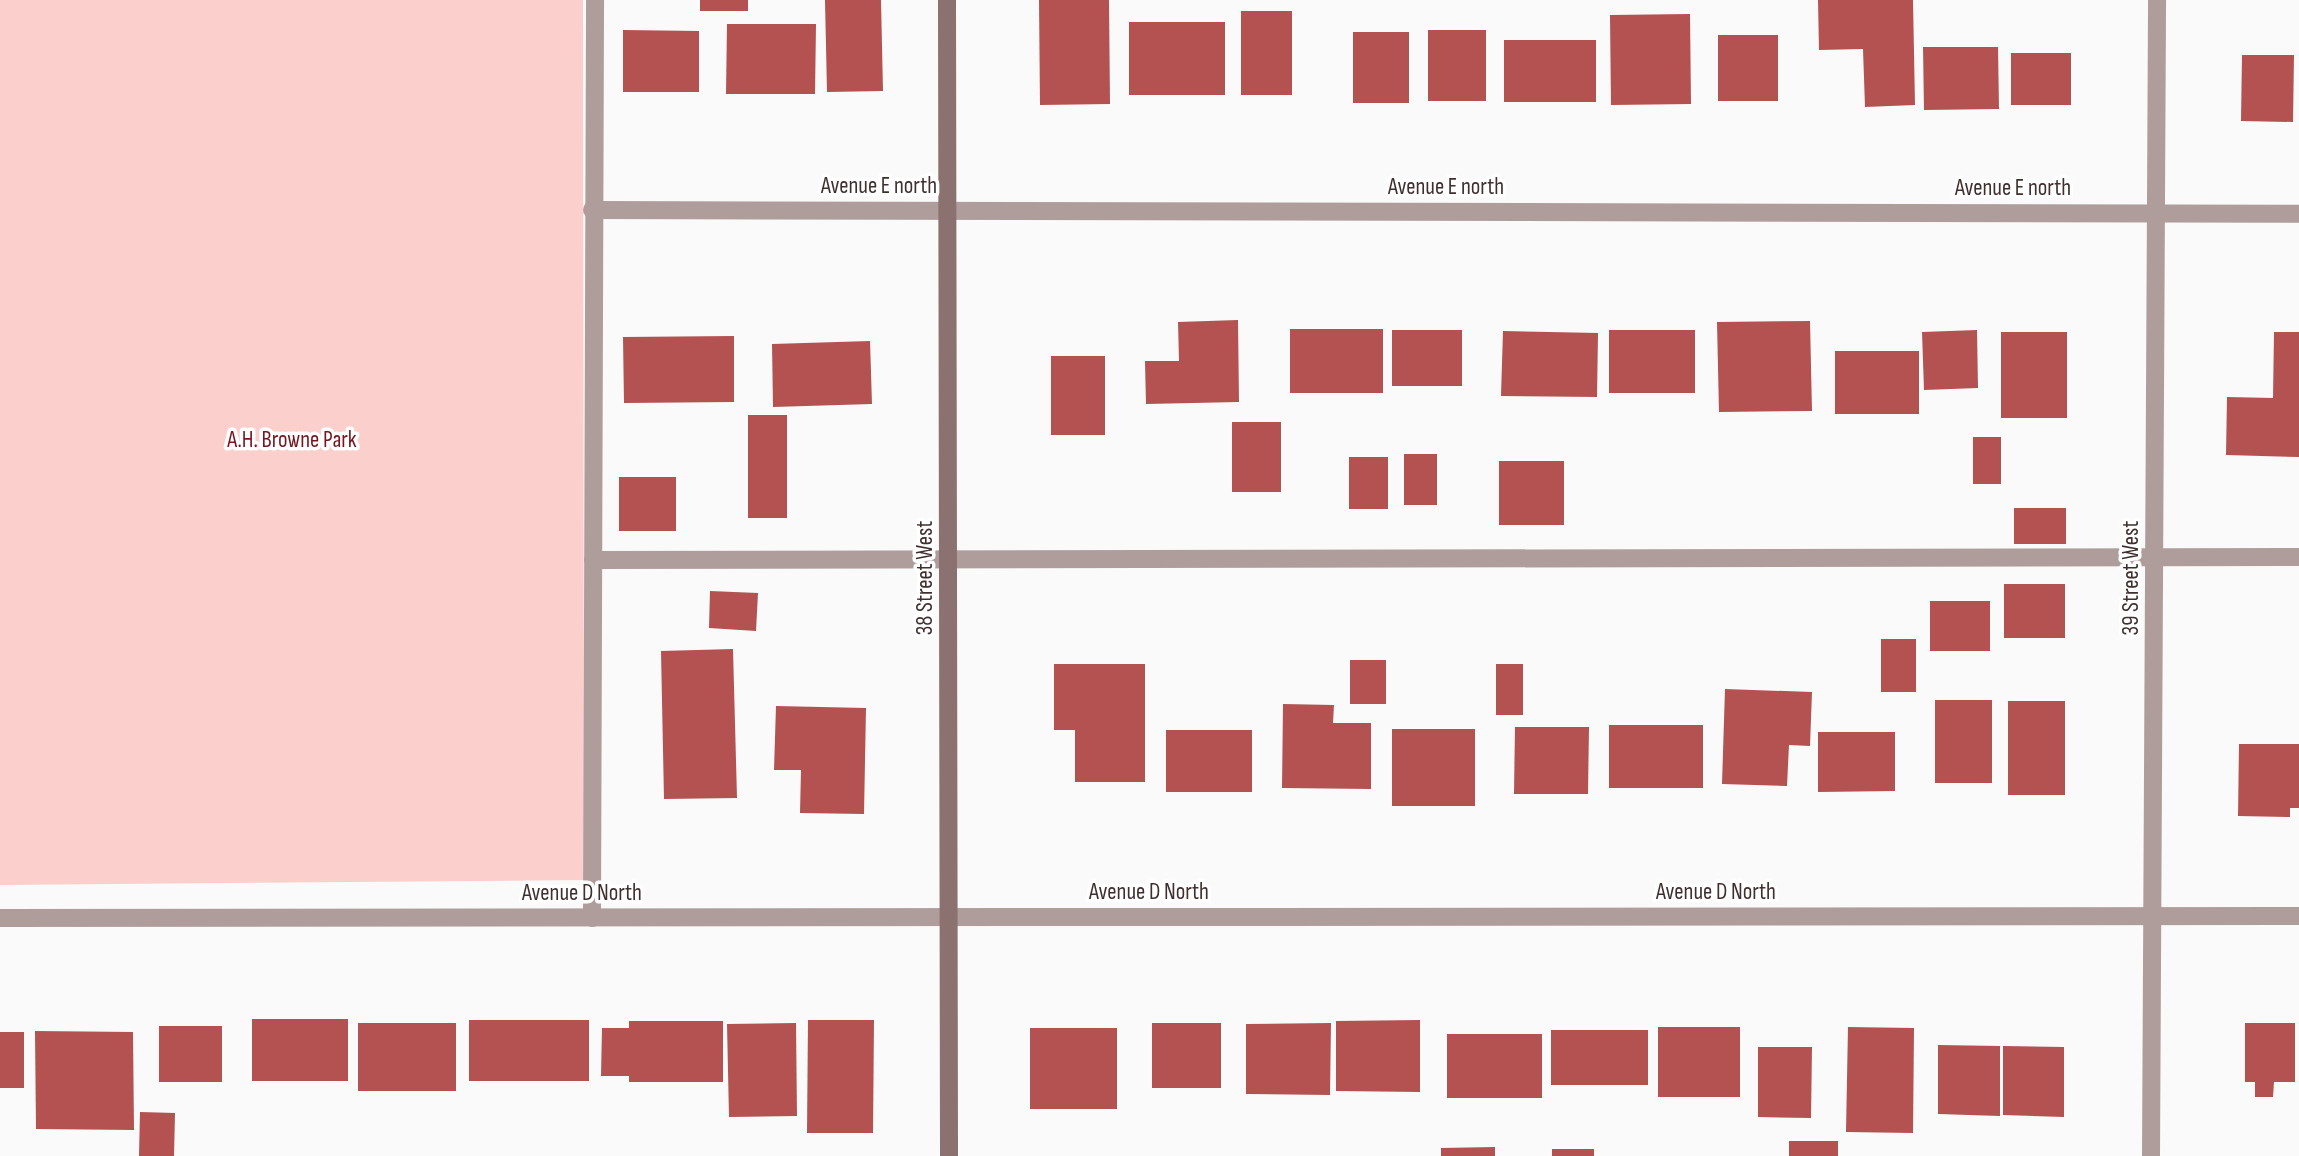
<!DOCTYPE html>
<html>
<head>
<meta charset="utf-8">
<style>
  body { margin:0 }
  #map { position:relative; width:2299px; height:1156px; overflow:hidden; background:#f9faf9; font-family:"Sofia Sans Condensed",sans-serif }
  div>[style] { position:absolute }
  .green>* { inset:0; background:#facfcc }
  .building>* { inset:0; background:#b45151 }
  .lane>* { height:18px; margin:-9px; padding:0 9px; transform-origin:9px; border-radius:9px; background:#af9d9c }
  .street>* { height:18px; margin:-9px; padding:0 9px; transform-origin:9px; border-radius:9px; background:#af9d9c }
  .secondary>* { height:18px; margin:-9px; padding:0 9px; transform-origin:9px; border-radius:9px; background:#8b7170 }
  span { translate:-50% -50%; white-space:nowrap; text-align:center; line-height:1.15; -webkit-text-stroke:7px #fff; paint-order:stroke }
  .street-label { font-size:23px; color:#3f2f2e }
  .park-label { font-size:23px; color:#74161e }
</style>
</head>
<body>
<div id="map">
  <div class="green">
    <i style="clip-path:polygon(0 0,583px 0,584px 880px,0 885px)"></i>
  </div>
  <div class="building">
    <i style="clip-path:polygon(700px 0,748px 0,748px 11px,700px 11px)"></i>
    <i style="clip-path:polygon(825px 0,881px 0,883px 91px,827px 92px)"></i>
    <i style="clip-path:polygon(1039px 0,1109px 0,1110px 104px,1040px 105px)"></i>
    <i style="clip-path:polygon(1818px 0,1913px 0,1915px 105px,1865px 107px,1863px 49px,1819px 50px)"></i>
    <i style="clip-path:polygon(1241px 11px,1292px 11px,1292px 95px,1241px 95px)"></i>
    <i style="clip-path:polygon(1690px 14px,1691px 104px,1611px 105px,1610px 15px)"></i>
    <i style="clip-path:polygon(1129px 22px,1225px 22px,1225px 95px,1129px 95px)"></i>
    <i style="clip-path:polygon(727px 24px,816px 24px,815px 94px,726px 94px)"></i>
    <i style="clip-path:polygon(623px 30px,699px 31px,699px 92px,623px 92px)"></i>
    <i style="clip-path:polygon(1428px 30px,1486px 30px,1486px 101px,1428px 101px)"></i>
    <i style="clip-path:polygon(1353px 32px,1409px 32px,1409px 103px,1353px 103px)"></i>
    <i style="clip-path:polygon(1718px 35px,1778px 35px,1778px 101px,1718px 101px)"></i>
    <i style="clip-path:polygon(1504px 40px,1596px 40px,1596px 102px,1504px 102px)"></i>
    <i style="clip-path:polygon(1923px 47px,1998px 47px,1999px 109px,1924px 110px)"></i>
    <i style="clip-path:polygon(2011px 53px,2071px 53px,2071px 105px,2011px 105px)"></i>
    <i style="clip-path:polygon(2242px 55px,2294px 55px,2293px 122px,2241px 121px)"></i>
    <i style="clip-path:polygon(1238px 320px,1239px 402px,1146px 404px,1145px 361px,1179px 361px,1178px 322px)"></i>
    <i style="clip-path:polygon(1810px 321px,1812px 411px,1719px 412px,1717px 322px)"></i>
    <i style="clip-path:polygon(1290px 329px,1383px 329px,1383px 393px,1290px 393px)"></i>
    <i style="clip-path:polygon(1392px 330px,1462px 330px,1462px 386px,1392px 386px)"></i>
    <i style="clip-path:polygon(1609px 330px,1695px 330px,1695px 393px,1609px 393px)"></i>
    <i style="clip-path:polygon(1977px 330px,1978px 388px,1924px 390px,1922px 332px)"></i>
    <i style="clip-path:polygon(1503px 331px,1598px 333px,1597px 397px,1501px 396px)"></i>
    <i style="clip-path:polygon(2001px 332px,2067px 332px,2067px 418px,2001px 418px)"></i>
    <i style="clip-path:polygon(2274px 332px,2299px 332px,2299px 457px,2226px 455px,2227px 397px,2273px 398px)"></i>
    <i style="clip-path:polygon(734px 336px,734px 402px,624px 403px,623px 337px)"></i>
    <i style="clip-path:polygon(870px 341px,872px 404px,773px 407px,772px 344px)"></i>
    <i style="clip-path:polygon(1835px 351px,1919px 351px,1919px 414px,1835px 414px)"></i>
    <i style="clip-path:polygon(1051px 356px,1105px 356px,1105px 435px,1051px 435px)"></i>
    <i style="clip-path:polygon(748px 415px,787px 415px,787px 518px,748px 518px)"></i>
    <i style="clip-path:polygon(1232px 422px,1281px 422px,1281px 492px,1232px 492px)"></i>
    <i style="clip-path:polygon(1973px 437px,2001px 437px,2001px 484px,1973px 484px)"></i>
    <i style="clip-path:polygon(1404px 454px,1437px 454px,1437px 505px,1404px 505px)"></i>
    <i style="clip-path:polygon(1349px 457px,1388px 457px,1388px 509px,1349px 509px)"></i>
    <i style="clip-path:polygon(1499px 461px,1564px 461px,1564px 525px,1499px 525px)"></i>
    <i style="clip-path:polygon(619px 477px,676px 477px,676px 531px,619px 531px)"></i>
    <i style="clip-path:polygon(2014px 508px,2066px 508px,2066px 544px,2014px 544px)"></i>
    <i style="clip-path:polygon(2004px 584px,2065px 584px,2065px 638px,2004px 638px)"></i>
    <i style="clip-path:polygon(710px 591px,758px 593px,756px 631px,709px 628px)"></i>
    <i style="clip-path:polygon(1930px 601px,1990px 601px,1990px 651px,1930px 651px)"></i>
    <i style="clip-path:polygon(1881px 639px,1916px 639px,1916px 692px,1881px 692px)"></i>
    <i style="clip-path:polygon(733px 649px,737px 798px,664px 799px,661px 651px)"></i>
    <i style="clip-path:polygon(1350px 660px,1386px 660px,1386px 704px,1350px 704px)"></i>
    <i style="clip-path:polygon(1054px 664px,1145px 664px,1145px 782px,1075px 782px,1075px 730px,1054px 730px)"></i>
    <i style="clip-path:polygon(1496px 664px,1523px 664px,1523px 715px,1496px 715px)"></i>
    <i style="clip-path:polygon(1725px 689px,1812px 692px,1810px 746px,1789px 745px,1787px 786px,1722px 784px)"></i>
    <i style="clip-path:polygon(1935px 700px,1992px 700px,1992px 783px,1935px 783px)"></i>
    <i style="clip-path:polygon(2008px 701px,2065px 701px,2065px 795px,2008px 795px)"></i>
    <i style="clip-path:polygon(1283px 704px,1334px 705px,1333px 723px,1371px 723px,1371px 789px,1282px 788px)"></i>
    <i style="clip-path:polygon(776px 706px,866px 708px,864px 814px,800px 813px,801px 770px,774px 770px)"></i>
    <i style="clip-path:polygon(1609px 725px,1703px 725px,1703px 788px,1609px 788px)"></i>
    <i style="clip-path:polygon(1515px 727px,1589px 727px,1588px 794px,1514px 794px)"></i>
    <i style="clip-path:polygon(1392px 729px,1475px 729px,1475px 806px,1392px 806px)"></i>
    <i style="clip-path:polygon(1166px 730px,1252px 730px,1252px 792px,1166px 792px)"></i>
    <i style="clip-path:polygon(1818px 732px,1895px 732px,1895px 791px,1818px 792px)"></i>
    <i style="clip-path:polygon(2239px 744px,2299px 744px,2299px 808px,2290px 808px,2290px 817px,2238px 816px)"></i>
    <i style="clip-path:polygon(252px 1019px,348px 1019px,348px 1081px,252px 1081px)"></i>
    <i style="clip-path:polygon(469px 1020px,589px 1020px,589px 1081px,469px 1081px)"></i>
    <i style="clip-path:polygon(808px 1020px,874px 1020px,873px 1133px,807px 1133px)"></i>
    <i style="clip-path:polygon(1420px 1020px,1420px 1092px,1336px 1091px,1336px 1021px)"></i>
    <i style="clip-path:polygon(629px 1021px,723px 1021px,723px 1082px,629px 1082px,629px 1076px,601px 1076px,602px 1028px,629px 1028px)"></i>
    <i style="clip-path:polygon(358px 1023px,456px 1023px,456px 1091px,358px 1091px)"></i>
    <i style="clip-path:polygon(796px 1023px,797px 1116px,729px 1117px,727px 1024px)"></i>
    <i style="clip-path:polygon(1152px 1023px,1221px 1023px,1221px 1088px,1152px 1088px)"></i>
    <i style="clip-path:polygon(1331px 1023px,1330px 1095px,1246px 1094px,1246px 1024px)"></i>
    <i style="clip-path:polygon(2245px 1023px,2295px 1023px,2295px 1082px,2274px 1082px,2273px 1097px,2255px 1097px,2255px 1082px,2245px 1082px)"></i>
    <i style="clip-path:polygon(159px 1026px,222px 1026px,222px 1082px,159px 1082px)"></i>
    <i style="clip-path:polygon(1658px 1027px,1740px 1027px,1740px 1097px,1658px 1097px)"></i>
    <i style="clip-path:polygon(1848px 1027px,1914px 1028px,1913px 1133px,1846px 1132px)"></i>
    <i style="clip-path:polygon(1030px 1028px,1117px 1028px,1117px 1109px,1030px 1109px)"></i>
    <i style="clip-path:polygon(1551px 1030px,1648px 1030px,1648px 1085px,1551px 1085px)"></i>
    <i style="clip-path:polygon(35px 1031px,133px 1032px,134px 1130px,36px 1129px)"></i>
    <i style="clip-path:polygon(0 1032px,24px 1032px,24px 1088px,0 1088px)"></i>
    <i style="clip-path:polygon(1447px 1034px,1542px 1034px,1542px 1098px,1447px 1098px)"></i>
    <i style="clip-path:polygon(1938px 1045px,2000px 1046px,2000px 1116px,1938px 1114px)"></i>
    <i style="clip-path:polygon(2003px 1046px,2064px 1047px,2064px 1117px,2003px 1115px)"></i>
    <i style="clip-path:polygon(1758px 1047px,1812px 1047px,1811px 1118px,1758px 1117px)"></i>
    <i style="clip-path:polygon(140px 1112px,175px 1113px,174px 1156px,139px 1156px)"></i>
    <i style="clip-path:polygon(1789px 1141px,1838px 1141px,1838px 1156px,1789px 1156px)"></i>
    <i style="clip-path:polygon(1495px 1147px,1495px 1156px,1441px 1156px,1441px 1148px)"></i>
    <i style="clip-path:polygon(1552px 1149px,1594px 1149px,1594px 1156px,1552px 1156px)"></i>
  </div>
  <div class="lane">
    <i style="left:593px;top:560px;width:1706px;rotate:-0.1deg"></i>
    <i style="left:592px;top:918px;width:918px;rotate:-89.81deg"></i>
  </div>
  <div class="street">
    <i style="left:592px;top:210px;width:1707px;rotate:0.13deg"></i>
    <i style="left:0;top:918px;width:2299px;rotate:-0.05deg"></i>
    <i style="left:2151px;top:1156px;width:1156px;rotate:-89.7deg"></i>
  </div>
  <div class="secondary">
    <i style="left:947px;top:0;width:1156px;rotate:89.9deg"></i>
  </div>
  <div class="street-label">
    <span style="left:879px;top:186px">Avenue E north</span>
    <span style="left:1446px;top:187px">Avenue E north</span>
    <span style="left:2013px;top:188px">Avenue E north</span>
    <span style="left:925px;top:578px;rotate:-90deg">38 Street West</span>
    <span style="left:2131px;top:578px;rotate:-90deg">39 Street West</span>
    <span style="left:1149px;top:892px">Avenue D North</span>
    <span style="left:1716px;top:892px">Avenue D North</span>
    <span style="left:582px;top:893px">Avenue D North</span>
  </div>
  <div class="park-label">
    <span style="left:292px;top:440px">A.H. Browne Park</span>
  </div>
</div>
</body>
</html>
